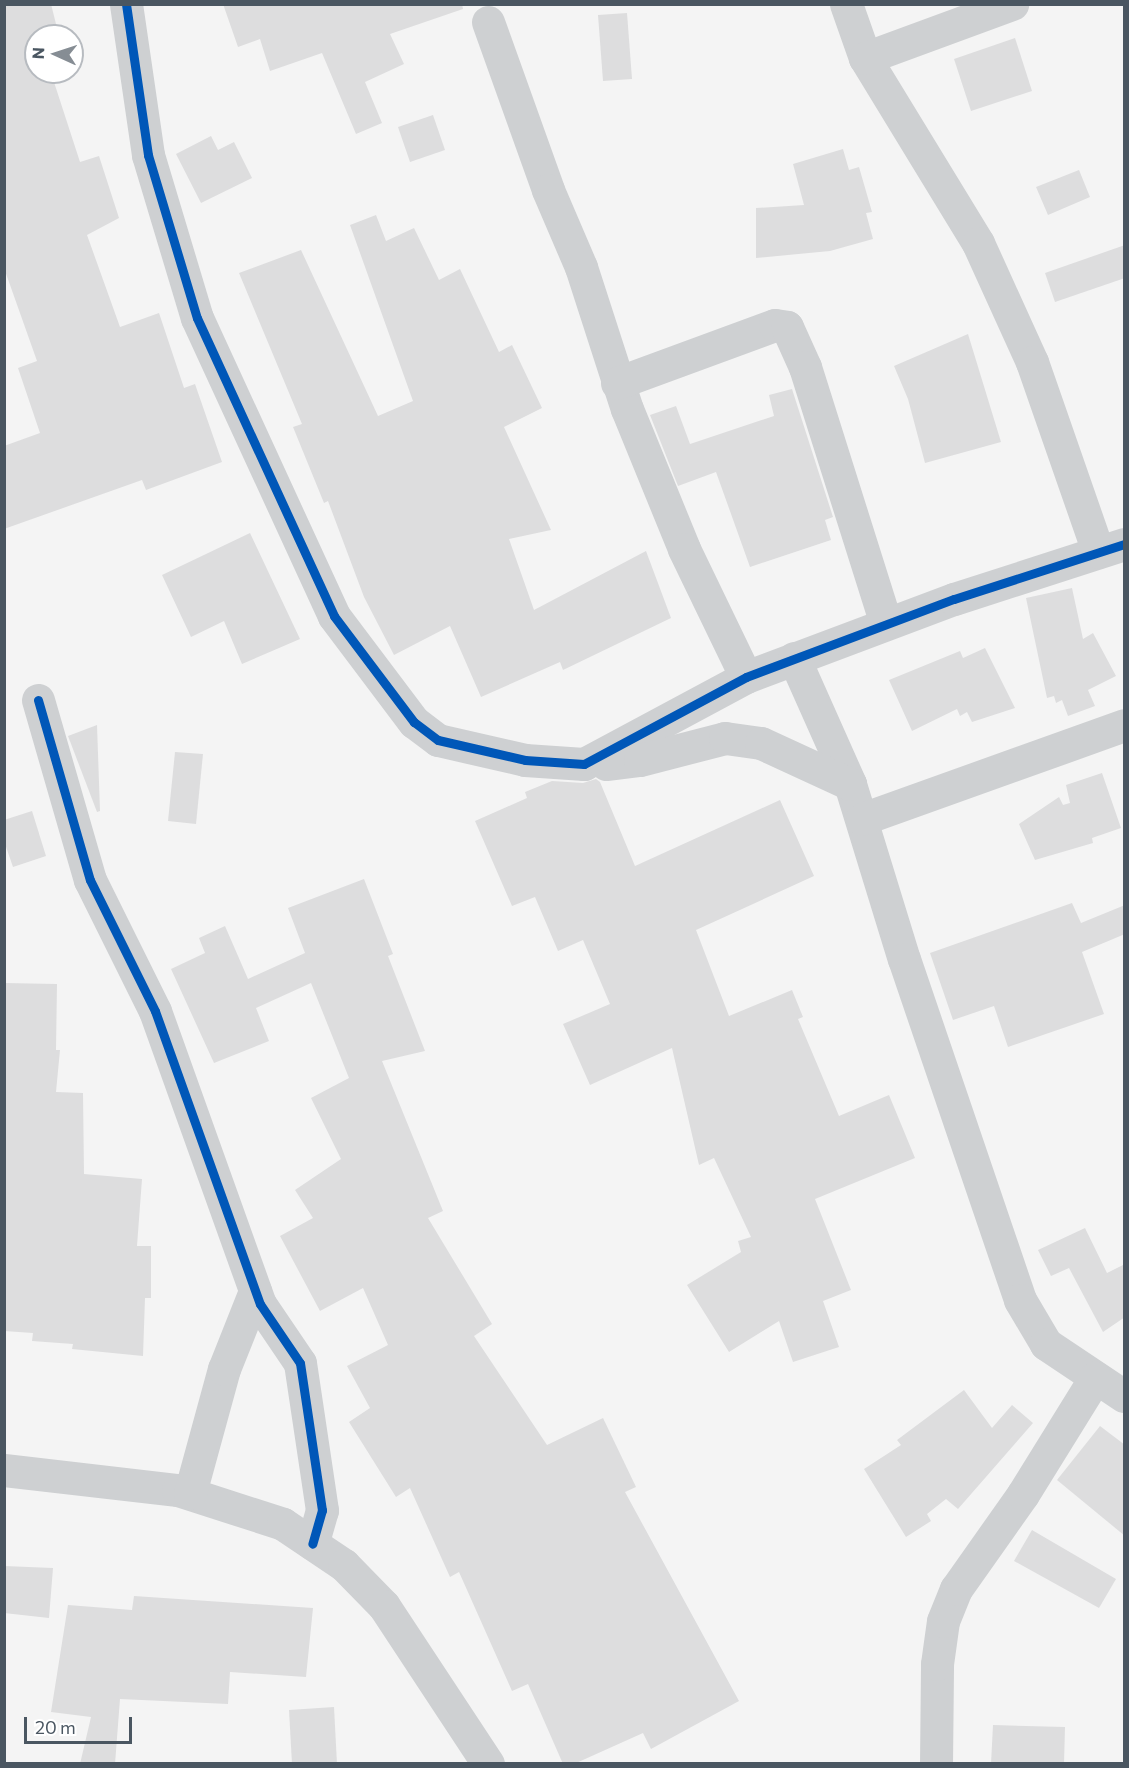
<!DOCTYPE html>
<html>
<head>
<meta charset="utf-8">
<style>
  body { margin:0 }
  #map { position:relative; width:1129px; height:1768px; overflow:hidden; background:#f4f4f4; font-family:Commissioner,sans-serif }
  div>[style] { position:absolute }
  .building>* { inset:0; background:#ddddde }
  .minor>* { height:33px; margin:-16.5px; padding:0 16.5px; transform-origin:16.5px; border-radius:16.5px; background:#ced0d2 }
  .cycleway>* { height:9px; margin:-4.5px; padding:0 4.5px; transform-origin:4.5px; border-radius:4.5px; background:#0057b8 }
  span { translate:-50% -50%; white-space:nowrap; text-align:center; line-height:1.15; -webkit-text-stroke:5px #fff; paint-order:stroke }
  .frame { position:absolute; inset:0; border:6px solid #4a5661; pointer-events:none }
  .north { position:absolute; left:24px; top:24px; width:60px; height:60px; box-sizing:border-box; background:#fff; border:2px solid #b7bbc0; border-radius:50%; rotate:273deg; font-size:16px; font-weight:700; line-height:24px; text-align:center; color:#4a5661 }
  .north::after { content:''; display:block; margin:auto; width:21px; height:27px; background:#868d94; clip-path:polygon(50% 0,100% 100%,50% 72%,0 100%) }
  .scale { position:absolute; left:24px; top:1717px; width:108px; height:27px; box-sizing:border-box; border:3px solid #4a5661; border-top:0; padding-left:8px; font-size:18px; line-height:21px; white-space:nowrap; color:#4a5661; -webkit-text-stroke:4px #fff; paint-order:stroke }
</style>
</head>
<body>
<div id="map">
  <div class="building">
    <i style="clip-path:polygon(4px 4px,51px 4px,59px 36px,36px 36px,36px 72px,69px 72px,53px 79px,80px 162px,99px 156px,119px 218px,87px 235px,120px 327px,159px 313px,184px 388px,195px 384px,222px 462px,146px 490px,142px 480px,4px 529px,4px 446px,40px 433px,18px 368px,37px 361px,4px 268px)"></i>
    <i style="clip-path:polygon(223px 4px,462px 4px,463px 9px,390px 34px,404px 64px,365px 82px,382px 123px,356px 134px,322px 53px,270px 71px,260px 39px,238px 47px)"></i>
    <i style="clip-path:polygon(627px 13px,632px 79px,603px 81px,598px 15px)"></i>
    <i style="clip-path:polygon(1015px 38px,1032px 91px,971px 111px,954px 59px)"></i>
    <i style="clip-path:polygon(433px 115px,445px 150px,410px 162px,398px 127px)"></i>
    <i style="clip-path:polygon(211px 136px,218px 150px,234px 142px,252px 178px,201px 203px,176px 154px)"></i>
    <i style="clip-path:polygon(843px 149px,849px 170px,859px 167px,872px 212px,866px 213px,873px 239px,830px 251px,756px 258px,756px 208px,804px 205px,793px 164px)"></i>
    <i style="clip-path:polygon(1079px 170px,1090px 197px,1048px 215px,1036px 187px)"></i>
    <i style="clip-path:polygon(376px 215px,386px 241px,414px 228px,439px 280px,460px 269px,499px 352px,512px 345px,542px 408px,504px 427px,551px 530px,509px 539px,534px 610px,646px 551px,671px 618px,563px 670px,560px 662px,481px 697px,450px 626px,394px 655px,364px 597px,328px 501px,324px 503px,293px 427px,302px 424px,239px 273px,301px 250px,378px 416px,413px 401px,350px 225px)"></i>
    <i style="clip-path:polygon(1125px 245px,1125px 278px,1055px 302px,1045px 273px)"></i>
    <i style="clip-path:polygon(968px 334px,1001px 442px,925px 463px,908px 399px,894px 366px)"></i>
    <i style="clip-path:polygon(792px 389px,833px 517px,825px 520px,831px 540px,750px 567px,716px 472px,678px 486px,650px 415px,676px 406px,690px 444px,774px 416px,769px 395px)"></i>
    <i style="clip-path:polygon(250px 533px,300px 639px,242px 664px,224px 621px,191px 637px,162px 575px)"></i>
    <i style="clip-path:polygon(1072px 588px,1083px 639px,1093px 633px,1116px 676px,1088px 690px,1095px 706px,1068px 716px,1062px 700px,1056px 703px,1054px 696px,1047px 698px,1026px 598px)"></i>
    <i style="clip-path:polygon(985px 648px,1015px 708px,972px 722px,967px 712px,960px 716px,957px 709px,912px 731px,889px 680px,960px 651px,963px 658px)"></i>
    <i style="clip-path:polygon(97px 725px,100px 811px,97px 812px,68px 736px)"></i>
    <i style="clip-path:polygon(175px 752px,203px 754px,196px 824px,168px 821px)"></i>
    <i style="clip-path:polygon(1102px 773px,1121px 828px,1092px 838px,1093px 843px,1035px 860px,1019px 824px,1059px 797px,1063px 805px,1070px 803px,1066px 785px)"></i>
    <i style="clip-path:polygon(596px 779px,600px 782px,635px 866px,780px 800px,814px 876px,696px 930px,729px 1016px,792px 990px,803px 1017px,798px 1019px,839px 1116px,889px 1095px,915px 1158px,815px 1199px,851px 1290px,823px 1301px,839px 1347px,793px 1362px,779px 1321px,729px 1352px,687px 1285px,741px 1252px,738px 1241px,751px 1237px,714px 1158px,699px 1165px,672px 1048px,590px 1085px,563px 1024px,610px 1004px,583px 940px,558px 951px,535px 897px,512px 906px,475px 821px,527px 798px,525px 792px,552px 781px,583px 783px)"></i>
    <i style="clip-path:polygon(32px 811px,46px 856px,13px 867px,4px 841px,4px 820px)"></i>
    <i style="clip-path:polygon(364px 879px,393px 954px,388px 956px,425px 1051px,382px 1061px,443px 1211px,428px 1218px,492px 1324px,474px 1336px,547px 1445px,603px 1418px,636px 1487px,625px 1492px,739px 1701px,651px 1749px,643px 1733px,574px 1764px,563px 1764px,528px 1684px,512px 1691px,459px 1572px,450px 1577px,410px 1488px,396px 1497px,349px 1422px,370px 1408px,347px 1366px,388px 1345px,363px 1288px,320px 1311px,280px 1236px,313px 1218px,295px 1190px,341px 1159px,311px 1098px,349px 1078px,311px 983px,256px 1008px,269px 1041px,214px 1063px,171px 969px,205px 953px,199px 938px,225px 926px,248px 979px,305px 953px,288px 908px)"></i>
    <i style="clip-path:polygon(1072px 903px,1081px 923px,1125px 905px,1125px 934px,1082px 952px,1104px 1014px,1008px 1047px,994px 1006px,953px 1020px,930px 953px)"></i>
    <i style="clip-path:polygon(4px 983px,57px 984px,56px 1050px,60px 1050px,56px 1092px,83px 1093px,84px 1174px,142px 1179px,137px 1246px,151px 1246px,151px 1298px,145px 1298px,143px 1356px,72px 1349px,73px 1344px,32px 1341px,33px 1333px,4px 1331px)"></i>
    <i style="clip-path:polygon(1085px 1228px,1107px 1273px,1125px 1264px,1125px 1317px,1103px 1332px,1069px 1268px,1051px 1276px,1038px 1250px)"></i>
    <i style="clip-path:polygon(964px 1390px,992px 1428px,1012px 1405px,1033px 1423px,958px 1509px,946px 1499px,927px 1514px,931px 1521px,906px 1537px,864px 1469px,901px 1445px,897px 1440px)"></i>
    <i style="clip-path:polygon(1100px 1426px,1125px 1445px,1125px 1536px,1057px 1480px)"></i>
    <i style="clip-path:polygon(1032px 1530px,1116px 1579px,1099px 1608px,1014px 1561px)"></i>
    <i style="clip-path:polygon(4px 1566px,53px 1568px,49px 1618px,4px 1613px)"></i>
    <i style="clip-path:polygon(134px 1596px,313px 1608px,306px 1677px,230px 1672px,228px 1704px,120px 1699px,115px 1764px,80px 1764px,91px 1717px,51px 1712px,68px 1605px,132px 1610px)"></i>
    <i style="clip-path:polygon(334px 1707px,337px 1764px,292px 1764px,289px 1710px)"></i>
    <i style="clip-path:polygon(993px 1725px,1065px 1727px,1064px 1764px,991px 1764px)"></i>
  </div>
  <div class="minor">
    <i style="left:126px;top:4px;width:153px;rotate:81.7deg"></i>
    <i style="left:148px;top:155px;width:170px;rotate:73.3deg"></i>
    <i style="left:197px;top:318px;width:328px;rotate:65.3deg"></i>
    <i style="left:334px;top:616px;width:133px;rotate:53deg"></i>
    <i style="left:414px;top:722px;width:30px;rotate:37deg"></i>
    <i style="left:438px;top:740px;width:89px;rotate:12.9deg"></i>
    <i style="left:525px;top:760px;width:59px;rotate:3.9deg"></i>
    <i style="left:584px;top:764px;width:184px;rotate:-28.2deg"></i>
    <i style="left:746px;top:677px;width:222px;rotate:-20.6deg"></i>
    <i style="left:954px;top:599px;width:179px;rotate:-17.9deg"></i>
    <i style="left:846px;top:4px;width:57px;rotate:70.6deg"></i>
    <i style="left:865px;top:58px;width:217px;rotate:58.6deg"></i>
    <i style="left:978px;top:243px;width:131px;rotate:65.6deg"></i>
    <i style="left:1032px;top:362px;width:201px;rotate:70.8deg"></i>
    <i style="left:488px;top:22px;width:178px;rotate:70.3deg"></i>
    <i style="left:548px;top:190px;width:84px;rotate:66.8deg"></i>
    <i style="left:581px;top:267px;width:149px;rotate:72.1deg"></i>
    <i style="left:627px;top:409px;width:151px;rotate:67.8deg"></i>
    <i style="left:684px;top:549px;width:142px;rotate:64.2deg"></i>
    <i style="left:865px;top:58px;width:157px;rotate:-20.2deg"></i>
    <i style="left:617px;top:383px;width:168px;rotate:-20.2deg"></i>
    <i style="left:775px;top:325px;width:12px;rotate:9deg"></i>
    <i style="left:787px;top:327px;width:44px;rotate:65.8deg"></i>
    <i style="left:805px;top:367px;width:269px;rotate:72.5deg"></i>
    <i style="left:794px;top:658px;width:138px;rotate:66deg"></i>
    <i style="left:850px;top:784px;width:183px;rotate:72.9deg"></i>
    <i style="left:904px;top:959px;width:360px;rotate:71.2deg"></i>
    <i style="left:1020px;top:1300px;width:51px;rotate:59.4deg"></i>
    <i style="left:1046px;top:1344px;width:94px;rotate:33.7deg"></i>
    <i style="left:38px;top:700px;width:187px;rotate:73.9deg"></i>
    <i style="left:90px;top:880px;width:146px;rotate:63.6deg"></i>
    <i style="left:155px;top:1011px;width:311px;rotate:70.3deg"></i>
    <i style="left:260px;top:1304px;width:71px;rotate:55.9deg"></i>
    <i style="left:300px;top:1363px;width:149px;rotate:81.5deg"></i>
    <i style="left:322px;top:1510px;width:35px;rotate:106deg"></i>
    <i style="left:606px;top:764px;width:34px;rotate:-7deg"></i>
    <i style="left:640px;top:760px;width:88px;rotate:-14.5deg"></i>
    <i style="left:725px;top:738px;width:36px;rotate:8deg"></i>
    <i style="left:761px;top:743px;width:98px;rotate:24.7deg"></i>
    <i style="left:862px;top:819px;width:278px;rotate:-19.7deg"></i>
    <i style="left:4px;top:1470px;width:175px;rotate:6.6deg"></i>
    <i style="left:178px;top:1490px;width:110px;rotate:17.9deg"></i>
    <i style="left:283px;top:1524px;width:73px;rotate:33.9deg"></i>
    <i style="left:344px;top:1565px;width:57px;rotate:45.7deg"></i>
    <i style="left:384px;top:1606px;width:189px;rotate:56.6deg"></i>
    <i style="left:190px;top:1493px;width:129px;rotate:-74.7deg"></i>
    <i style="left:224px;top:1369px;width:84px;rotate:-68.3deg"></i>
    <i style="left:936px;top:1764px;width:100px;rotate:-89.4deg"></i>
    <i style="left:937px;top:1664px;width:43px;rotate:-82.1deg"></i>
    <i style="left:943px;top:1621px;width:35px;rotate:-68deg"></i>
    <i style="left:956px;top:1589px;width:116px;rotate:-54.8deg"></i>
    <i style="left:1023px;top:1494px;width:137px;rotate:-58.2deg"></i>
  </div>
  <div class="cycleway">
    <i style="left:126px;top:4px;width:153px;rotate:81.7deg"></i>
    <i style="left:148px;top:155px;width:170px;rotate:73.3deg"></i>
    <i style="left:197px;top:318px;width:328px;rotate:65.3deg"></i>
    <i style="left:334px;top:616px;width:133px;rotate:53deg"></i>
    <i style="left:414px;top:722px;width:30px;rotate:37deg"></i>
    <i style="left:438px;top:740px;width:89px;rotate:12.9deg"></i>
    <i style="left:525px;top:760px;width:59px;rotate:3.9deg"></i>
    <i style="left:584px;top:764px;width:184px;rotate:-28.2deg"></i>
    <i style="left:746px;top:677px;width:222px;rotate:-20.6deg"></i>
    <i style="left:954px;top:599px;width:179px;rotate:-17.9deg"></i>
    <i style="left:38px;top:700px;width:187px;rotate:73.9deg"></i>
    <i style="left:90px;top:880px;width:146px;rotate:63.6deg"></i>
    <i style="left:155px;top:1011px;width:311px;rotate:70.3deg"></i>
    <i style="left:260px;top:1304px;width:71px;rotate:55.9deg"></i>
    <i style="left:300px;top:1363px;width:149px;rotate:81.5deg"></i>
    <i style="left:322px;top:1510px;width:35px;rotate:106deg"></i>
  </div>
  <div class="frame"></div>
  <div class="north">N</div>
  <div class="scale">20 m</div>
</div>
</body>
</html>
